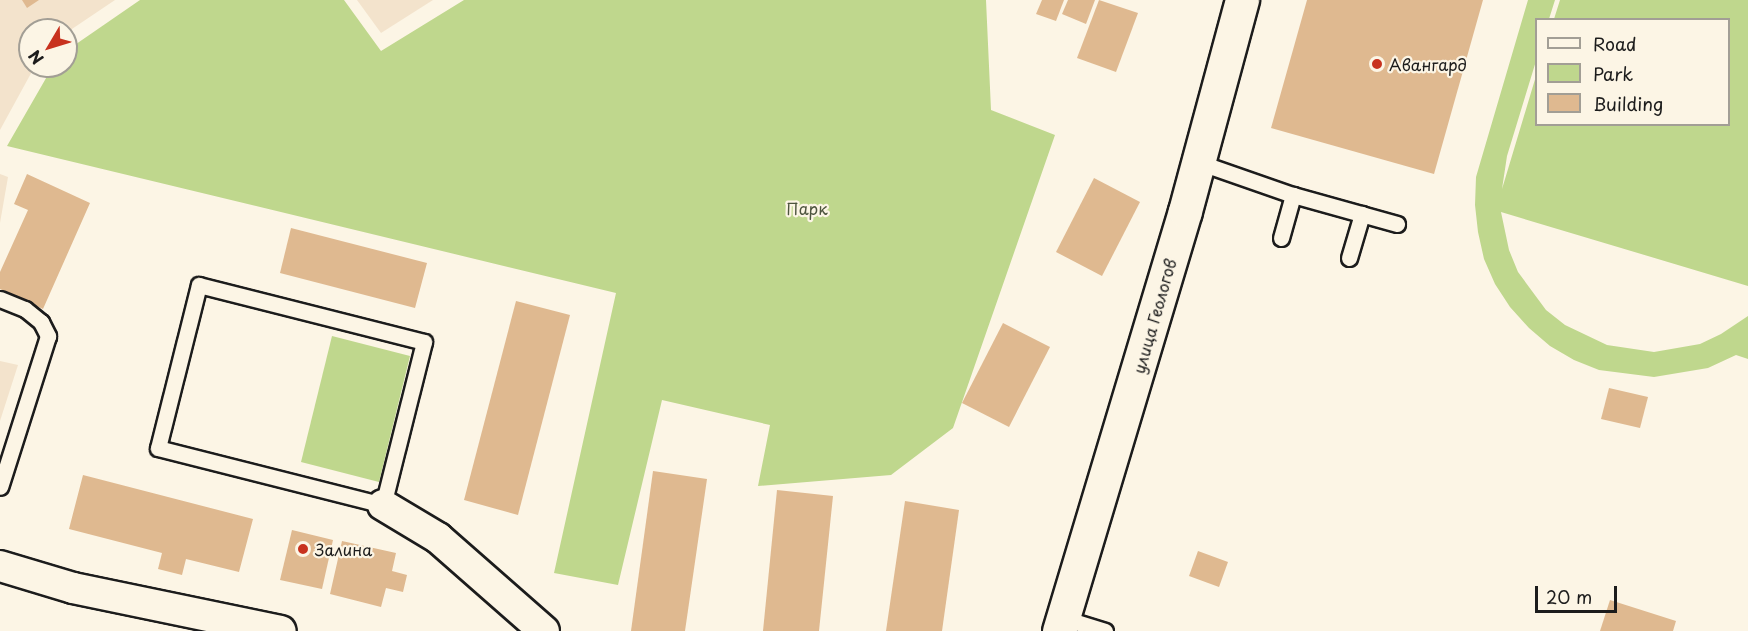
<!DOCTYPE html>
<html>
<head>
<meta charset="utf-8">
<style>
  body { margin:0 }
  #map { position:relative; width:1748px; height:631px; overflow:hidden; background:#fcf5e5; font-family:"Playpen Sans",sans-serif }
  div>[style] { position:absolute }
  .built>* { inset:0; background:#f3e3cc }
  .green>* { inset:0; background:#bfd78d }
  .building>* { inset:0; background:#dfb990 }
  .roads { filter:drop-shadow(2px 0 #1c1c1c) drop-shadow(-2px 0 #1c1c1c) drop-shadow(0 2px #1c1c1c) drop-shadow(0 -2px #1c1c1c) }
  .service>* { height:15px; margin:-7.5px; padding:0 7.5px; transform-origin:7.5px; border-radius:7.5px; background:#fcf5e5 }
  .minor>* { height:30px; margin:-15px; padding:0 15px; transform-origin:15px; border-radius:15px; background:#fcf5e5 }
  .tertiary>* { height:33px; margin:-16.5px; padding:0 16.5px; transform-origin:16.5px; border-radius:16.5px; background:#fcf5e5 }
  .dots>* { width:16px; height:16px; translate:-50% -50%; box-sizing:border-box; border:3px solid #fcf5e5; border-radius:50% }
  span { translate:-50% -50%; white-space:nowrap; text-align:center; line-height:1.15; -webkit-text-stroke:4.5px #fcf5e5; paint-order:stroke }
  .poi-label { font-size:16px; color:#1c1c1c }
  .left { translate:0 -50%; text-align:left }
  .park-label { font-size:16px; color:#4d543e }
  .street-label { font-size:16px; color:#1c1c1c }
  .legend { position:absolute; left:1535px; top:18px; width:195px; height:108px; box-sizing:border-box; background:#fcf5e5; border:2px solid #a29e95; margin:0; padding:8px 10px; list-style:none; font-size:18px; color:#1c1c1c }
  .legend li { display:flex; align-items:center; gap:12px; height:30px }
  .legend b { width:30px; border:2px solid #a29e95 }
  .north { position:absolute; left:18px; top:18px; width:60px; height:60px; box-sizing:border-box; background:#fcf5e5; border:2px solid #a29e95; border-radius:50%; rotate:232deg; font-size:16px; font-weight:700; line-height:24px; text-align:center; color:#1c1c1c }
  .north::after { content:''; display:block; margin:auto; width:21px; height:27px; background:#c8321e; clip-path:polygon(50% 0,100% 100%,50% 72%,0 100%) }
  .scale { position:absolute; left:1535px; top:586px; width:82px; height:27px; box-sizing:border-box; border:3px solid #1c1c1c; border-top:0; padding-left:8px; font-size:18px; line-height:21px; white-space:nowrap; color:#1c1c1c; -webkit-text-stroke:4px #fcf5e5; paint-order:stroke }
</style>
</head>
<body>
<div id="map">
  <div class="built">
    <i style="clip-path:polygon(0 0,115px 0,66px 33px,66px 30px,30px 30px,30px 66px,35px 66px,0 130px)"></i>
    <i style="clip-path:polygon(357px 0,433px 0,381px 33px)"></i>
    <i style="clip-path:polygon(0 174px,8px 177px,0 223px)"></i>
    <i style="clip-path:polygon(0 361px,18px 365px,0 421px)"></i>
  </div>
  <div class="green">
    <i style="clip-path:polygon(140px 0,344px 0,381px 51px,464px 0,986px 0,991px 110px,1055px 135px,953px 428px,891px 475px,758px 486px,770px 425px,662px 400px,618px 585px,554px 573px,616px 293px,7px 146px,53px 66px,66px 66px,66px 51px)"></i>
    <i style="clip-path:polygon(1528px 0,1555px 0,1549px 19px,1536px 20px,1536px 61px,1507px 156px,1502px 189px,1536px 76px,1536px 124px,1728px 124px,1728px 20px,1554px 19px,1560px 0,1748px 0,1748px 286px,1501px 212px,1509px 250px,1518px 272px,1546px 310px,1565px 325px,1607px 345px,1654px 352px,1700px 344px,1721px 334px,1748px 316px,1748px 359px,1736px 355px,1708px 368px,1654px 377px,1599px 370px,1574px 360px,1550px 346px,1529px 328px,1510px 307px,1495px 284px,1484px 259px,1478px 232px,1475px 205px,1476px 177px)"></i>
    <i style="clip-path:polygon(332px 336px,410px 356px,379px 482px,301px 462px)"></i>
  </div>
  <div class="building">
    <i style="clip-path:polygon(22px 0,39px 0,27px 8px)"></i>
    <i style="clip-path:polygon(1042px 0,1064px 0,1056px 21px,1036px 14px)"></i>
    <i style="clip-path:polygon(1068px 0,1095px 0,1086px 24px,1062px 14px)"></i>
    <i style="clip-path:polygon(1099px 0,1138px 13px,1116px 72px,1077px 58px)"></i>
    <i style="clip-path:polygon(1307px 0,1483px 0,1434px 174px,1271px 128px)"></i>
    <i style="clip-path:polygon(27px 174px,90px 203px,43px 309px,0 289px,0 272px,28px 210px,14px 204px)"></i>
    <i style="clip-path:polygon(1094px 178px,1140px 202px,1102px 276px,1056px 252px)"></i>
    <i style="clip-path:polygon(291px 228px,427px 263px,415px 308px,280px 273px)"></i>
    <i style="clip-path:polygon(516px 301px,570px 315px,518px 515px,464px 500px)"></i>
    <i style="clip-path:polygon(1003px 323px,1050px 347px,1009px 427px,962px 403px)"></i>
    <i style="clip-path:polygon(1609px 388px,1648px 397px,1640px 428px,1601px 419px)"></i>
    <i style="clip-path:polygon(653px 471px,707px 479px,685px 631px,631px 631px)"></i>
    <i style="clip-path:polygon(83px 475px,253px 519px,239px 572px,186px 559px,182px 575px,158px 569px,162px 553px,69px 529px)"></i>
    <i style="clip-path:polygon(777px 490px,833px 496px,819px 631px,763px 631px)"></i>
    <i style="clip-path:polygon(905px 501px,959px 510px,942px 631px,886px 631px)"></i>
    <i style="clip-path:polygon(292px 530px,333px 540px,322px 589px,280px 580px)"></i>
    <i style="clip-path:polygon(342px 541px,396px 553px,392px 571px,407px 575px,403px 592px,386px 588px,381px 607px,330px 594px)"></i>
    <i style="clip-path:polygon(1198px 551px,1228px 562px,1219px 587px,1189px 576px)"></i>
    <i style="clip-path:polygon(1610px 600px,1676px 621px,1673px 631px,1600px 631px)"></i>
  </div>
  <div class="roads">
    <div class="service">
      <i style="left:1198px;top:162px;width:101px;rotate:19.2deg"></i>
      <i style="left:1293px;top:195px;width:108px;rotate:15.6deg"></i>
      <i style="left:1281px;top:238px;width:45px;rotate:-74.4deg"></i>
      <i style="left:1349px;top:258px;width:46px;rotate:-73.5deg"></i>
      <i style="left:199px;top:285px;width:232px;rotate:14.2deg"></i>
      <i style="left:424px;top:342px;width:168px;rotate:104.1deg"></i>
      <i style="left:383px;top:505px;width:232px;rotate:-165.8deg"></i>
      <i style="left:158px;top:448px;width:168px;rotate:-75.9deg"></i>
      <i style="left:0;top:299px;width:27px;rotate:22deg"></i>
      <i style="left:25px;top:309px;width:21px;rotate:39deg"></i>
      <i style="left:41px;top:322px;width:16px;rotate:63deg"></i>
      <i style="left:48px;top:336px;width:158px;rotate:107.6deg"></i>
      <i style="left:1063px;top:618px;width:44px;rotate:17.2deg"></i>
    </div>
    <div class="minor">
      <i style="left:383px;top:505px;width:64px;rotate:31deg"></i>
      <i style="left:438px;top:538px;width:141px;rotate:41.3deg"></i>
      <i style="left:0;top:566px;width:76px;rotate:16.8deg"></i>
      <i style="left:73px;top:588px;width:212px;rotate:11.7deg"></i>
    </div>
    <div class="tertiary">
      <i style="left:1059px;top:631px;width:438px;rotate:-73.3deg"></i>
      <i style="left:1185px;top:211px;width:219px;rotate:-74.9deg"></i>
    </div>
  </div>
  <div class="dots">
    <i style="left:1377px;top:64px;background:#c8321e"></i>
    <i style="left:303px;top:549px;background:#c8321e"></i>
  </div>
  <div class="poi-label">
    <span class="left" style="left:1389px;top:64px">Авангард</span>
    <span class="left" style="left:315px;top:549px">Залина</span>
  </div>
  <div class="park-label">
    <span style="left:807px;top:208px">Парк</span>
  </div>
  <div class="street-label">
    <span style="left:1154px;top:316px;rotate:-74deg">улица Геологов</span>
  </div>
  <ul class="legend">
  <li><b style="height:8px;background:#fcf5e5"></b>Road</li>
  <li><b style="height:16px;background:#bfd78d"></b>Park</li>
  <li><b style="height:16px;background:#dfb990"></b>Building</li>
  </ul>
  <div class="north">N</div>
  <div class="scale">20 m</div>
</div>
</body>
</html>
